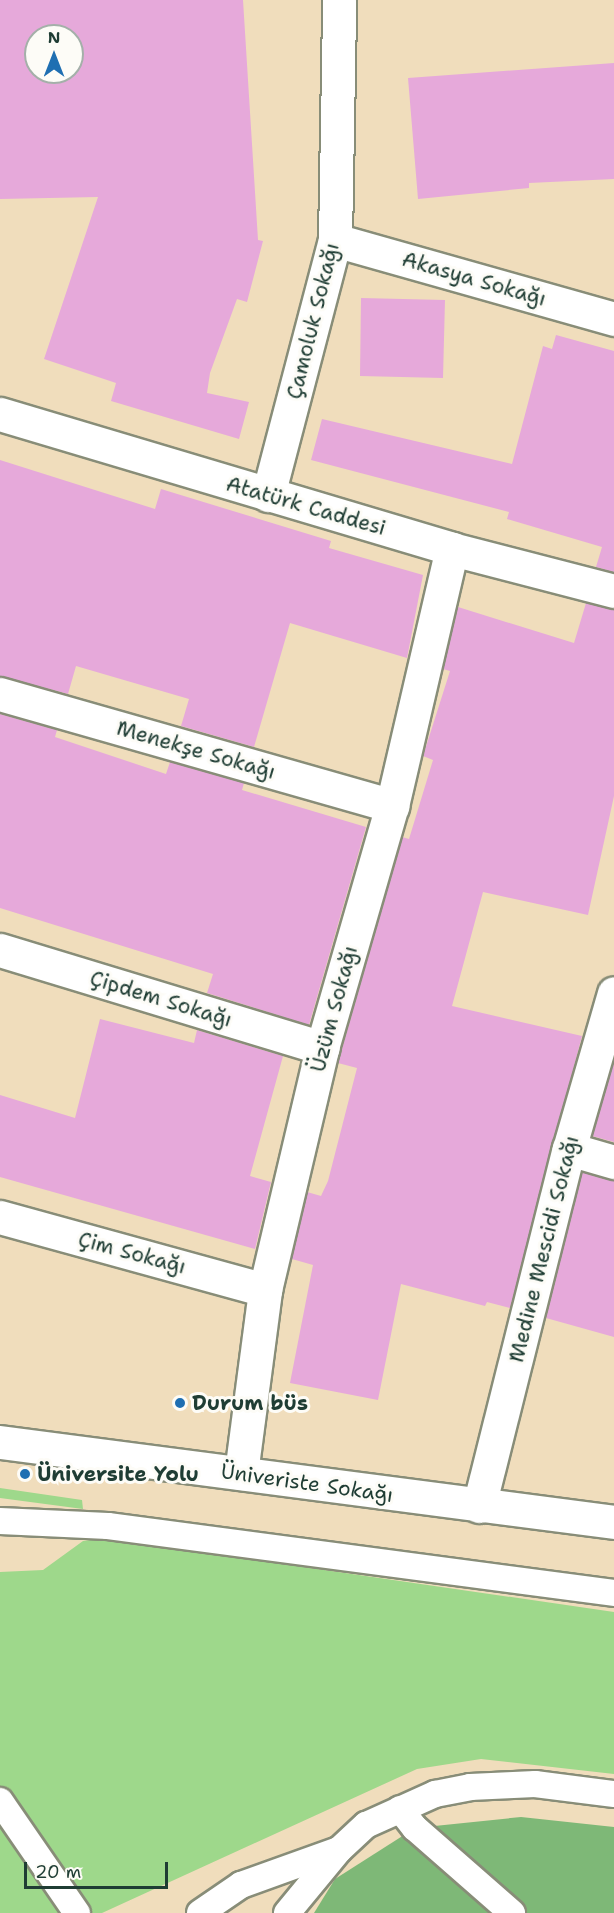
<!DOCTYPE html>
<html>
<head>
<meta charset="utf-8">
<style>
  body { margin:0 }
  #map { position:relative; width:614px; height:1913px; overflow:hidden; background:#f0ddbc; font-family:"Shantell Sans",sans-serif }
  div>[style] { position:absolute }
  .green>* { inset:0; background:#9ed88b }
  .forest>* { inset:0; background:#7eb877 }
  .building>* { inset:0; background:#e6a9da }
  .roads { filter:drop-shadow(2px 0 #888d78) drop-shadow(-2px 0 #888d78) drop-shadow(0 2px #888d78) drop-shadow(0 -2px #888d78) }
  .lane>* { height:26px; margin:-13px; padding:0 13px; transform-origin:13px; border-radius:13px; background:#fff }
  .street>* { height:33px; margin:-16.5px; padding:0 16.5px; transform-origin:16.5px; border-radius:16.5px; background:#fff }
  .dots>* { width:16px; height:16px; translate:-50% -50%; box-sizing:border-box; border:3px solid #fdfcf7; border-radius:50% }
  span { translate:-50% -50%; white-space:nowrap; text-align:center; line-height:1.15; -webkit-text-stroke:6px #fdfcf7; paint-order:stroke }
  .street-label { font-size:21px; color:#1f3d34 }
  .poi-label { font-size:21px; color:#1f3d34; font-weight:700 }
  .left { translate:0 -50%; text-align:left }
  .north { position:absolute; left:24px; top:24px; width:60px; height:60px; box-sizing:border-box; background:#fdfcf7; border:2px solid #a4b0a9; border-radius:50%; rotate:0deg; font-size:16px; font-weight:700; line-height:24px; text-align:center; color:#1f3d34 }
  .north::after { content:''; display:block; margin:auto; width:21px; height:27px; background:#1f6fb2; clip-path:polygon(50% 0,100% 100%,50% 72%,0 100%) }
  .scale { position:absolute; left:24px; top:1862px; width:144px; height:27px; box-sizing:border-box; border:3px solid #1f3d34; border-top:0; padding-left:8px; font-size:18px; line-height:21px; white-space:nowrap; color:#1f3d34; -webkit-text-stroke:4px #fdfcf7; paint-order:stroke }
</style>
</head>
<body>
<div id="map">
  <div class="green">
    <i style="clip-path:polygon(0 1488px,82px 1500px,83px 1509px,0 1498px)"></i>
    <i style="clip-path:polygon(105px 1538px,614px 1612px,614px 1774px,481px 1759px,417px 1769px,102px 1913px,0 1913px,0 1572px,43px 1570px,83px 1541px)"></i>
  </div>
  <div class="forest">
    <i style="clip-path:polygon(521px 1817px,614px 1827px,614px 1913px,314px 1913px,335px 1879px,415px 1828px)"></i>
  </div>
  <div class="building">
    <i style="clip-path:polygon(evenodd,0 0,243px 0,258px 240px,263px 241px,247px 302px,237px 299px,210px 373px,207px 393px,249px 402px,239px 439px,111px 401px,116px 383px,44px 359px,98px 197px,0 199px,0 0,36px 36px,72px 36px,72px 72px,36px 72px,36px 36px)"></i>
    <i style="clip-path:polygon(614px 63px,614px 179px,529px 183px,529px 188px,418px 199px,408px 78px)"></i>
    <i style="clip-path:polygon(361px 298px,445px 300px,443px 378px,360px 376px)"></i>
    <i style="clip-path:polygon(556px 335px,614px 351px,614px 572px,596px 567px,602px 547px,507px 519px,509px 512px,311px 460px,322px 419px,512px 464px,543px 346px,552px 349px)"></i>
    <i style="clip-path:polygon(0 460px,155px 509px,161px 489px,331px 541px,329px 548px,423px 575px,407px 658px,290px 623px,254px 747px,181px 726px,189px 699px,76px 666px,68px 694px,0 676px)"></i>
    <i style="clip-path:polygon(586px 603px,614px 609px,614px 796px,588px 915px,483px 892px,452px 1006px,582px 1036px,510px 1308px,487px 1302px,485px 1306px,401px 1284px,378px 1400px,290px 1383px,313px 1265px,292px 1259px,307px 1192px,321px 1196px,328px 1181px,357px 1068px,338px 1063px,402px 837px,409px 839px,433px 760px,423px 756px,450px 671px,443px 669px,458px 607px,574px 643px)"></i>
    <i style="clip-path:polygon(0 714px,57px 730px,55px 737px,166px 774px,170px 762px,244px 783px,242px 790px,366px 827px,309px 1025px,207px 993px,213px 974px,0 908px)"></i>
    <i style="clip-path:polygon(100px 1019px,194px 1043px,197px 1030px,283px 1056px,250px 1176px,271px 1182px,255px 1249px,0 1177px,0 1095px,75px 1118px)"></i>
    <i style="clip-path:polygon(614px 1061px,614px 1142px,592px 1136px)"></i>
    <i style="clip-path:polygon(582px 1172px,614px 1180px,614px 1337px,546px 1318px)"></i>
  </div>
  <div class="roads">
    <div class="lane">
      <i style="left:0;top:1521px;width:108px;rotate:2.7deg"></i>
      <i style="left:108px;top:1526px;width:510px;rotate:7.54deg"></i>
      <i style="left:0;top:1801px;width:136px;rotate:55.5deg"></i>
      <i style="left:400px;top:1809px;width:24px;rotate:52deg"></i>
      <i style="left:415px;top:1828px;width:129px;rotate:41.2deg"></i>
      <i style="left:200px;top:1913px;width:50px;rotate:-34.3deg"></i>
      <i style="left:241px;top:1885px;width:103px;rotate:-19.8deg"></i>
      <i style="left:287px;top:1913px;width:82px;rotate:-50.5deg"></i>
      <i style="left:339px;top:1850px;width:37px;rotate:-43deg"></i>
      <i style="left:366px;top:1825px;width:76px;rotate:-24.2deg"></i>
      <i style="left:435px;top:1794px;width:36px;rotate:-11deg"></i>
      <i style="left:470px;top:1787px;width:65px;rotate:-2.6deg"></i>
      <i style="left:535px;top:1784px;width:80px;rotate:7.2deg"></i>
    </div>
    <div class="street">
      <i style="left:335px;top:240px;width:290px;rotate:15.8deg"></i>
      <i style="left:0;top:414px;width:472px;rotate:16.6deg"></i>
      <i style="left:452px;top:549px;width:167px;rotate:14.5deg"></i>
      <i style="left:268px;top:495px;width:264px;rotate:-75.3deg"></i>
      <i style="left:335px;top:240px;width:240px;rotate:-89deg"></i>
      <i style="left:0;top:694px;width:408px;rotate:15.9deg"></i>
      <i style="left:0;top:950px;width:337px;rotate:16.9deg"></i>
      <i style="left:569px;top:1149px;width:47px;rotate:16.1deg"></i>
      <i style="left:0;top:1217px;width:275px;rotate:15.4deg"></i>
      <i style="left:0;top:1442px;width:619px;rotate:7.42deg"></i>
      <i style="left:241px;top:1473px;width:185px;rotate:-82.5deg"></i>
      <i style="left:265px;top:1290px;width:249px;rotate:-76.7deg"></i>
      <i style="left:322px;top:1048px;width:252px;rotate:-73.9deg"></i>
      <i style="left:392px;top:806px;width:264px;rotate:-76.9deg"></i>
      <i style="left:479px;top:1506px;width:368px;rotate:-75.9deg"></i>
      <i style="left:569px;top:1149px;width:162px;rotate:-73.9deg"></i>
    </div>
  </div>
  <div class="dots">
    <i style="left:180px;top:1403px;background:#1f6fb2"></i>
    <i style="left:25px;top:1474px;background:#1f6fb2"></i>
  </div>
  <div class="street-label">
    <span style="left:474px;top:279px;rotate:16deg">Akasya Sokağı</span>
    <span style="left:313px;top:321px;rotate:-76deg">Çamoluk Sokağı</span>
    <span style="left:306px;top:506px;rotate:16deg">Atatürk Caddesi</span>
    <span style="left:196px;top:750px;rotate:16deg">Menekşe Sokağı</span>
    <span style="left:161px;top:999px;rotate:17deg">Çipdem Sokağı</span>
    <span style="left:334px;top:1009px;rotate:-75deg">Üzüm Sokağı</span>
    <span style="left:544px;top:1249px;rotate:-76deg">Medine Mescidi Sokağı</span>
    <span style="left:132px;top:1253px;rotate:15deg">Çim Sokağı</span>
    <span style="left:307px;top:1483px;rotate:8deg">Üniveriste Sokağı</span>
  </div>
  <div class="poi-label">
    <span class="left" style="left:192px;top:1403px">Durum büs</span>
    <span class="left" style="left:37px;top:1474px">Üniversite Yolu</span>
  </div>
  <div class="north">N</div>
  <div class="scale">20 m</div>
</div>
</body>
</html>
